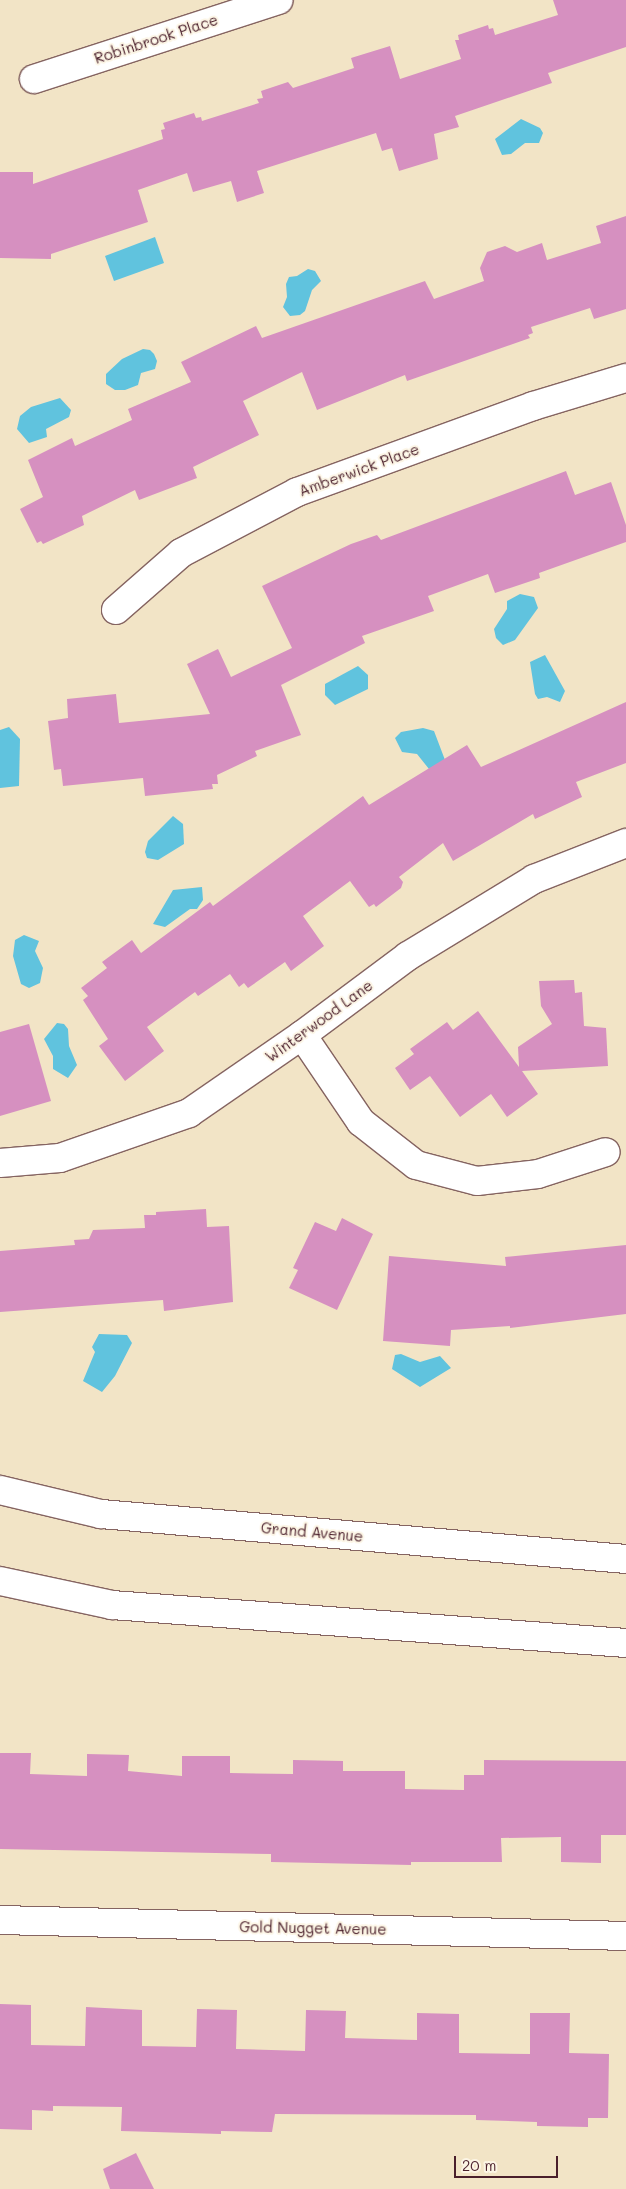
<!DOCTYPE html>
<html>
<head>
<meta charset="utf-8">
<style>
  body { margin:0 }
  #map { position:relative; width:626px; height:2189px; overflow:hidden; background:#f2e4c6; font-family:Mali,sans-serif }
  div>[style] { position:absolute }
  .water>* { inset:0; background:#60c3de }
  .building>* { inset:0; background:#d690c0 }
  .roads { filter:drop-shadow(1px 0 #856461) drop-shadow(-1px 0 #856461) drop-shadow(0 1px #856461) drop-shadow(0 -1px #856461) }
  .street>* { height:28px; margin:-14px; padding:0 14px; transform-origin:14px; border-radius:14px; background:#fff }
  .primary>* { height:28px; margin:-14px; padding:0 14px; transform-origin:14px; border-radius:14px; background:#fff }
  span { translate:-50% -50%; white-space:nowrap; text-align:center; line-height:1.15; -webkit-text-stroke:4px #fcf5e5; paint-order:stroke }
  .street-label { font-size:15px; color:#4a1f2b }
  .scale { position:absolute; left:454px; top:2156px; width:104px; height:22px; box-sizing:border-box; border:2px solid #4a1f2b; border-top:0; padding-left:6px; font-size:15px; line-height:18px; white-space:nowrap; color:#4a1f2b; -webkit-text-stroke:4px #fcf5e5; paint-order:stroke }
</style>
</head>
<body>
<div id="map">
  <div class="water">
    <i style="clip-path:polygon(521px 119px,540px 128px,543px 133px,539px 143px,525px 143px,511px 154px,502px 155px,495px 139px)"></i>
    <i style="clip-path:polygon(155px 237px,164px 263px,114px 281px,105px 256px)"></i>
    <i style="clip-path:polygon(308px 269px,315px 271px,321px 281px,312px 290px,305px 311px,300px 315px,290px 316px,283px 307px,287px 297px,286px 284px,289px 277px,297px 276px)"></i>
    <i style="clip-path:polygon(143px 349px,150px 350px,154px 354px,157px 361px,155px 369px,141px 373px,138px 385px,125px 390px,115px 390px,106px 384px,106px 374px,122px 359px)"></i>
    <i style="clip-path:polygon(60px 398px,71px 410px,69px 417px,46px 429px,47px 437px,29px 443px,17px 429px,20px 416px,31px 407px)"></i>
    <i style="clip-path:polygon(520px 594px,534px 597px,538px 608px,515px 640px,503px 645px,496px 638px,494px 629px,507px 609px,507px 601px)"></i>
    <i style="clip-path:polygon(545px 655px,565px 691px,560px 702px,547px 697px,538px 699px,535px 694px,530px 662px)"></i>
    <i style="clip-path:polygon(358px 666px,368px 675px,368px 689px,335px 705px,325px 695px,325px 684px)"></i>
    <i style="clip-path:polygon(9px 727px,20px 739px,19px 786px,0 788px,0 730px)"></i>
    <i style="clip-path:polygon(423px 728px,434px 731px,445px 760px,429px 769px,417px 754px,402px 752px,395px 738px,401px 732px)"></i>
    <i style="clip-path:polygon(173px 816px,183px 824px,184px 844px,158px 860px,147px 858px,145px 852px,148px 841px)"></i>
    <i style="clip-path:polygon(202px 887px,203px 900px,197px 909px,190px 909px,165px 927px,153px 924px,173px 890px)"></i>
    <i style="clip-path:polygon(24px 935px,39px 941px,35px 951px,43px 968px,40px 983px,29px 988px,21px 984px,13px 956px,15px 940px)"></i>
    <i style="clip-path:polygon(57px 1023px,64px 1024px,68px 1029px,69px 1046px,77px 1065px,68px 1078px,53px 1069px,53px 1056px,44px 1039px)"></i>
    <i style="clip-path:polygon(99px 1334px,127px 1335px,132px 1343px,115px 1376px,102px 1392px,83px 1381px,95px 1352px,92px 1347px)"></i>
    <i style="clip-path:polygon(401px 1354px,420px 1362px,440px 1356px,451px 1368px,420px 1387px,392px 1369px,395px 1355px)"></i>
  </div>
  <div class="building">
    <i style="clip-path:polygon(553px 0,626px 0,626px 47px,548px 73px,552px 83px,455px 116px,459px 127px,434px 134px,438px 159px,399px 171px,392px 148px,382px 151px,376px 133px,257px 171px,264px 193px,237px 202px,231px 181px,193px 192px,187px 173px,138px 190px,148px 222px,51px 254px,51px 259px,0 258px,0 172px,33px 172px,33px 184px,163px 139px,161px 130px,165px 129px,163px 123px,194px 113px,196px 118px,201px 117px,202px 121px,259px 103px,257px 99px,263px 98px,261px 91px,288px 82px,293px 88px,354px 68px,351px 58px,390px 46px,400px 79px,461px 59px,455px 40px,459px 40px,458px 35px,488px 25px,489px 29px,493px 28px,495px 35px,558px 15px)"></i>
    <i style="clip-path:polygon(626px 216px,626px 309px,594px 319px,590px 308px,531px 327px,533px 333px,528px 335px,530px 338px,407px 381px,405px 375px,317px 410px,302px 372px,243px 401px,259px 435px,193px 467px,197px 478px,139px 500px,135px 490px,82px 516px,84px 525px,43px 544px,41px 541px,37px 543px,20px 509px,43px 497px,28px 460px,72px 438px,75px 446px,132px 420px,128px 409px,191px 382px,181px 362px,256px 326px,262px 338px,425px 281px,434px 299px,484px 281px,480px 268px,487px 252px,505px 246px,517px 252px,542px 243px,547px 260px,601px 243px,596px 226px)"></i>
    <i style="clip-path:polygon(566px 471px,575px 495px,611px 482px,626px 525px,626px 542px,539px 573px,540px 578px,495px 593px,488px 574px,428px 596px,434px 611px,362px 636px,365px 643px,281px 685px,301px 735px,255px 751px,257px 756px,217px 775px,218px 784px,212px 784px,213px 789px,145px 796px,143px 778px,63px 786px,61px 769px,54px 770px,48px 721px,68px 718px,67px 699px,116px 694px,119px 723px,210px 714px,187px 664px,218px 649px,231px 677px,292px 648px,262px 586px,351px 544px,377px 535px,381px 540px)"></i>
    <i style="clip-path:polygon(626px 702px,626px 763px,576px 782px,582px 797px,535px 819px,533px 814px,453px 861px,443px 843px,399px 877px,403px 882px,401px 888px,376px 907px,374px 904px,369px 907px,350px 881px,303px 916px,324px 946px,291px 971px,285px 962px,248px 988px,244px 983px,239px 987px,230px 974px,198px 996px,195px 992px,147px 1027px,164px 1051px,125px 1081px,99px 1046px,108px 1039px,83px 1000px,88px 996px,81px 988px,107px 968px,102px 962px,132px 940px,141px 953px,210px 902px,213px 906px,363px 796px,369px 805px,467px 745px,481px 767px)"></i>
    <i style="clip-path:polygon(574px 980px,575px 993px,582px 992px,584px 1026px,606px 1028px,608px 1066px,522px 1071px,538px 1094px,507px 1117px,491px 1094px,460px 1117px,430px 1076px,410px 1090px,395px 1068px,414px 1054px,410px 1049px,447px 1022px,453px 1030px,478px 1011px,519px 1067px,518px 1047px,552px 1024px,541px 1006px,539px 981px)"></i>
    <i style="clip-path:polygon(29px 1024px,51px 1101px,0 1116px,0 1032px)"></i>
    <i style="clip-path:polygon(206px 1209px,207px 1227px,229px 1226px,233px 1302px,164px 1311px,163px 1300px,0 1312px,0 1251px,75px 1245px,74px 1240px,89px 1239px,93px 1230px,145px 1228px,144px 1215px,156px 1215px,156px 1212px)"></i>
    <i style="clip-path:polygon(342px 1218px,373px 1234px,337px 1310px,289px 1288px,298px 1270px,293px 1268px,315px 1222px,336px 1231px)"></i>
    <i style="clip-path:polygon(626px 1245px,626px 1314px,510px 1328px,510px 1326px,451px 1330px,450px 1346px,383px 1341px,389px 1256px,506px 1266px,505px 1257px)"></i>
    <i style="clip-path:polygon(0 1753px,31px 1753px,30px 1774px,87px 1776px,87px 1754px,129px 1755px,128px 1771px,182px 1776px,182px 1756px,230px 1756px,230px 1773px,293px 1774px,293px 1760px,343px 1761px,343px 1771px,405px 1771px,405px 1789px,464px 1790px,464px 1775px,484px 1775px,484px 1760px,626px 1761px,626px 1835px,601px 1835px,601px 1863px,561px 1862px,561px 1837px,501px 1838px,502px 1862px,411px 1862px,411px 1865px,271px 1862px,271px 1854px,0 1849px)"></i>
    <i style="clip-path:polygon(0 2004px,31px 2005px,31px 2045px,85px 2046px,86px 2007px,142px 2010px,142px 2046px,196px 2047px,197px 2009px,237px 2010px,236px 2049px,305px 2051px,306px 2010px,346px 2011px,345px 2038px,417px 2040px,417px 2013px,459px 2014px,459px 2053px,530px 2054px,530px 2013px,570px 2013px,569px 2053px,609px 2054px,608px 2118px,588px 2118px,588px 2127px,537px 2126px,537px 2122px,476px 2120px,476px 2115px,275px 2114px,272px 2132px,221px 2131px,221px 2134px,121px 2131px,122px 2107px,53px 2106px,53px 2111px,32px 2110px,32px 2130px,0 2129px)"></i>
    <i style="clip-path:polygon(136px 2153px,154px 2189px,110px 2189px,103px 2169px)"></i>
  </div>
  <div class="roads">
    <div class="street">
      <i style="left:34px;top:79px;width:257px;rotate:-17.9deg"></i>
      <i style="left:116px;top:610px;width:86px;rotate:-41.2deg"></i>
      <i style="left:181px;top:553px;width:131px;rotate:-27.7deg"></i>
      <i style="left:297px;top:492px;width:251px;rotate:-20deg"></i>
      <i style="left:533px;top:406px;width:97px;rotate:-16.8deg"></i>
      <i style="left:302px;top:1035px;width:105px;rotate:55.9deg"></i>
      <i style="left:361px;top:1122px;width:70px;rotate:38deg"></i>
      <i style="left:416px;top:1165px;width:63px;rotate:14.7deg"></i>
      <i style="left:477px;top:1181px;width:61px;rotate:-6.5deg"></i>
      <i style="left:538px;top:1174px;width:71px;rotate:-17.9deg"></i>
      <i style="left:0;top:1163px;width:60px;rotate:-4.8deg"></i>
      <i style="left:60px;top:1158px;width:137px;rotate:-19.2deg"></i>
      <i style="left:189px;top:1113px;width:137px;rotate:-34.6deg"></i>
      <i style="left:302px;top:1035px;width:132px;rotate:-36.7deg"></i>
      <i style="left:408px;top:956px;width:148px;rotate:-31.4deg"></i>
      <i style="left:534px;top:879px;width:99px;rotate:-21.4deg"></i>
      <i style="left:0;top:1920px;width:626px;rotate:1.46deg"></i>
    </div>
    <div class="primary">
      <i style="left:0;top:1490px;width:104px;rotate:13.4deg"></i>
      <i style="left:101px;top:1514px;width:527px;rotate:4.9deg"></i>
      <i style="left:0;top:1581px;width:115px;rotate:12.1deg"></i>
      <i style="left:112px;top:1605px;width:515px;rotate:4.23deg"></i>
    </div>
  </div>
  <div class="street-label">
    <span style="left:156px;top:39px;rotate:-18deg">Robinbrook Place</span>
    <span style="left:359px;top:470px;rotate:-20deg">Amberwick Place</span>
    <span style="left:319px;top:1021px;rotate:-36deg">Winterwood Lane</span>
    <span style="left:312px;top:1532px;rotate:5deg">Grand Avenue</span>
    <span style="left:313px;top:1928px;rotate:1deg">Gold Nugget Avenue</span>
  </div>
  <div class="scale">20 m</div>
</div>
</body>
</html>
